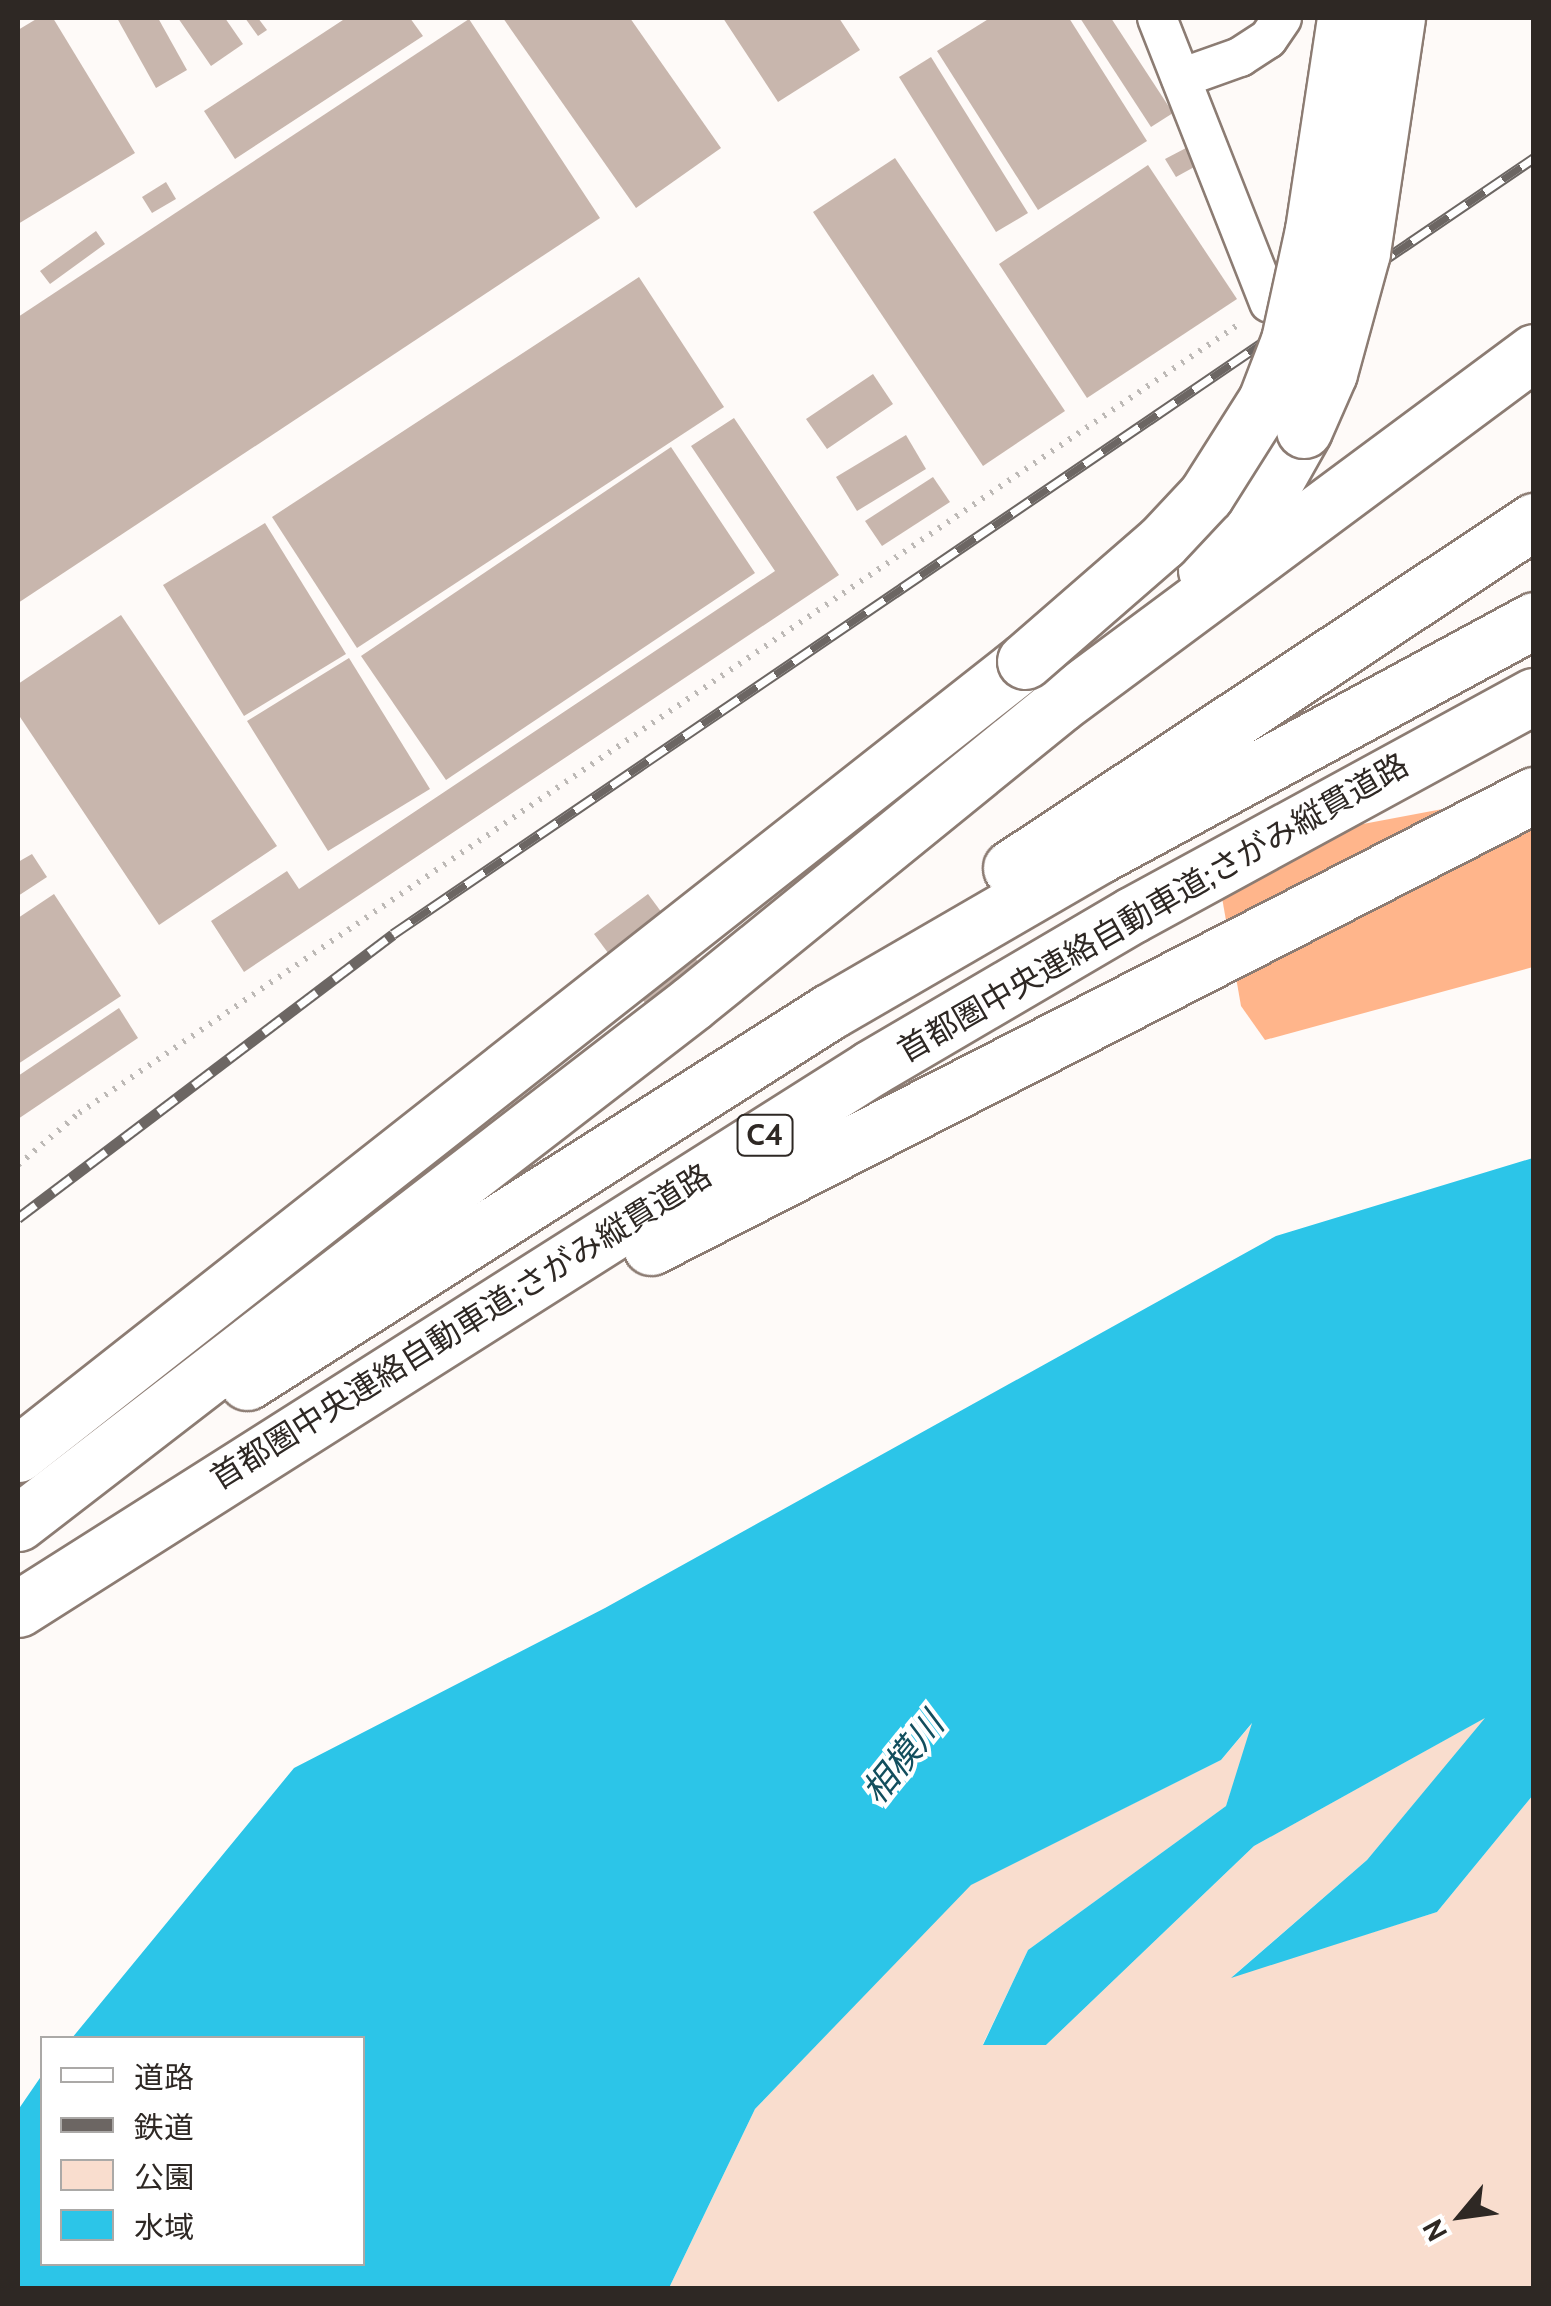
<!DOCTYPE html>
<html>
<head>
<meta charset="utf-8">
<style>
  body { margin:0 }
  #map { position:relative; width:1551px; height:2306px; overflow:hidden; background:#fefaf8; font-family:Cabin,"Noto Sans JP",sans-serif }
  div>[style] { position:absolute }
  .green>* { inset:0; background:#f9ddce }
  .forest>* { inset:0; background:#ffb58b }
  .water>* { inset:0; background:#2cc5e8 }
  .building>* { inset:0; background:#c8b6ad }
  .path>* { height:6px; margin-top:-3px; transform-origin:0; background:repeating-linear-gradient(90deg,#bdb9b6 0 2.5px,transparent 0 10.5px) }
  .roads { filter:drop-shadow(2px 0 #8c7c73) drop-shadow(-2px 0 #8c7c73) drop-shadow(0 2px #8c7c73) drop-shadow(0 -2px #8c7c73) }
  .minor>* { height:38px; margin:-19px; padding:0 19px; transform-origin:19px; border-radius:19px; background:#fff }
  .motorway>* { height:55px; margin:-27.5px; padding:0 27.5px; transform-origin:27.5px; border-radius:27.5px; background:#fff }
  .rail>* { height:11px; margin-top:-5.5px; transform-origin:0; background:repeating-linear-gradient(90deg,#fff 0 22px,#6c6663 0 44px); box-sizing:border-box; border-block:2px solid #6c6663 }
  .bridges { filter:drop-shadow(2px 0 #8c7c73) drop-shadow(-2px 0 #8c7c73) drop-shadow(0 2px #8c7c73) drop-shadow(0 -2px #8c7c73) }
  .motorway-bridge>* { height:55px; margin:-27.5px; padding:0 27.5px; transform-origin:27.5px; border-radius:27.5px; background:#fff }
  span { translate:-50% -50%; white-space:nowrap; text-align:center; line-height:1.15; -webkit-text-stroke:8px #fff; paint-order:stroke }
  .shield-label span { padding:2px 8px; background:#fff; border:2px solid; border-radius:8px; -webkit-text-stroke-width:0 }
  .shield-label { font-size:30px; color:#2e2824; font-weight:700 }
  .street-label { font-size:32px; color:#2e2824 }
  .water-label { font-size:35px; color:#124e5d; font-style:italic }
  .frame { position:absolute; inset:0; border:20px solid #2e2824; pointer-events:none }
  .legend { position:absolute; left:40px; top:2036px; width:325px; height:230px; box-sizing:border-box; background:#fff; border:2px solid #aba9a7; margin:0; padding:12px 18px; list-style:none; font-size:30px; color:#2e2824 }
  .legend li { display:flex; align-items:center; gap:20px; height:50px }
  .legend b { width:50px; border:2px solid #aba9a7 }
  .north { position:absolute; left:1411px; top:2166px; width:100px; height:100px; -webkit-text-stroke:8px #fff; paint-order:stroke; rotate:241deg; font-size:28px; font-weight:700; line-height:40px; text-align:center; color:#2e2824 }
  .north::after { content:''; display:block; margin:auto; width:35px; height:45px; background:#2e2824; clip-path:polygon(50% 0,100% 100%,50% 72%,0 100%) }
</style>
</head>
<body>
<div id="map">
  <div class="green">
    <i style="clip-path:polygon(1488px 1716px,1367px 1860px,1233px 1976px,1437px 1912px,1533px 1795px,1533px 2288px,669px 2288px,755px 2109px,971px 1884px,1221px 1760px,1255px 1720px,1226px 1806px,1028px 1950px,983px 2044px,1046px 2045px,1254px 1846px)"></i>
  </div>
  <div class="forest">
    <i style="clip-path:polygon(1501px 798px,1533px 805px,1533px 967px,1265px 1040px,1241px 1006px,1214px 852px)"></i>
  </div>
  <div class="water">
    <i style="clip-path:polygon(1533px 1158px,1533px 1795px,1437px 1912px,1231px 1978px,1367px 1860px,1485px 1718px,1254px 1846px,1046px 2045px,983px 2045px,1028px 1950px,1226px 1806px,1252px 1723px,1221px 1760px,971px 1885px,755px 2109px,669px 2288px,18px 2288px,18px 2110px,42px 2075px,42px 2264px,362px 2264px,362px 2038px,72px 2038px,294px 1768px,605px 1608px,1276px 1236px)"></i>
  </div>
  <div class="building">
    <i style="clip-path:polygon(38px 18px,53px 18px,135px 153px,18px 224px,18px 30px)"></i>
    <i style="clip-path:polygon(117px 18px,158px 18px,187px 70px,156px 88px)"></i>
    <i style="clip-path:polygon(178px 18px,225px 18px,243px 44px,211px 66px)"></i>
    <i style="clip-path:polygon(245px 18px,258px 18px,267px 30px,258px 36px)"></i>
    <i style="clip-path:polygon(346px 18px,410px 18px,423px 36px,235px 159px,204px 111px)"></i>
    <i style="clip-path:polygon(503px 18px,630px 18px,721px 148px,636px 208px)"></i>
    <i style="clip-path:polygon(723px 18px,839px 18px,860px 50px,778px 102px)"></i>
    <i style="clip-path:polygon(990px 18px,1069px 18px,1147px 141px,1038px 210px,937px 51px)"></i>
    <i style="clip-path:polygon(1080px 18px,1111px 18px,1173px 113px,1151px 127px)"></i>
    <i style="clip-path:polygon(469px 19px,600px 218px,18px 603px,18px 317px)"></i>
    <i style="clip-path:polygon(931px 57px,1028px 213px,996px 232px,899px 77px)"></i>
    <i style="clip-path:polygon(1186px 148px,1196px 166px,1176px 177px,1165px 159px)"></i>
    <i style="clip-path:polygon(895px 158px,1065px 411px,983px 466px,813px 212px)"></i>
    <i style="clip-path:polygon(1148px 165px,1237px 299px,1087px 398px,999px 264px)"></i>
    <i style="clip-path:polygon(166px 182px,176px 199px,152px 213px,142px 197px)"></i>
    <i style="clip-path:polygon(96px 231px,105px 244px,50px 284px,40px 271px)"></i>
    <i style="clip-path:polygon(639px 277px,724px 407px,357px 648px,272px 517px)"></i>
    <i style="clip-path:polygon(873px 374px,893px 404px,827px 449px,806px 419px)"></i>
    <i style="clip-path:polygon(734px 418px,839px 575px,244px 972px,211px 921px,287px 871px,299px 889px,775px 571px,691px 446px)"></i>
    <i style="clip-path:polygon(906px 435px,926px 469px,857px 511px,836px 477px)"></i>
    <i style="clip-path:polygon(671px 447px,755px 573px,446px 780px,361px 656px)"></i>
    <i style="clip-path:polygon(933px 477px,950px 502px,882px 546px,865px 521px)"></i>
    <i style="clip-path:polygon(265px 523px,346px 654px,244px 716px,163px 585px)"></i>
    <i style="clip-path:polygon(121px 615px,277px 846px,159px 925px,18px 714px,18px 684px)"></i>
    <i style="clip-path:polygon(349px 658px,430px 789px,328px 851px,247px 721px)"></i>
    <i style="clip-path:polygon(32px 854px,47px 877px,18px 896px,18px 862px)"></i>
    <i style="clip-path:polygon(54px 894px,121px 996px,18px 1064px,18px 918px)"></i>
    <i style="clip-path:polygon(648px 894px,730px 1005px,677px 1046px,594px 934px)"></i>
    <i style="clip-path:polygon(119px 1008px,138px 1038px,18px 1119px,18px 1076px)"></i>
  </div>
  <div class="path">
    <i style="left:18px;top:1165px;width:80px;rotate:-40.4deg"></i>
    <i style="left:79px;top:1113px;width:1403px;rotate:-34.22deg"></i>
  </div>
  <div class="roads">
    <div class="minor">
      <i style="left:1157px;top:18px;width:306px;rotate:68.5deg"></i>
      <i style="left:1181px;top:78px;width:63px;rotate:-19.6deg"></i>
      <i style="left:1240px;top:57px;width:33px;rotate:-33deg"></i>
      <i style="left:1268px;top:39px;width:25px;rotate:-56deg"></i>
    </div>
    <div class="motorway">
      <i style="left:1206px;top:570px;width:96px;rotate:-50.5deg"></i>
      <i style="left:1267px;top:496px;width:76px;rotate:-60.7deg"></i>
      <i style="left:1011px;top:868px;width:628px;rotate:-33.56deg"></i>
      <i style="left:651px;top:1247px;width:992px;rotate:-27.11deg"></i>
      <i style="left:247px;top:1382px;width:690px;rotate:-32.45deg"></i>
      <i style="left:829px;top:1012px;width:311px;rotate:-30.1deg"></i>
      <i style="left:1098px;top:856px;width:496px;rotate:-28.4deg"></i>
      <i style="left:18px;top:1454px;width:1282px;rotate:-38.22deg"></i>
      <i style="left:18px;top:1523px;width:851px;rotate:-37.65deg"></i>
      <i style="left:692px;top:1003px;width:474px;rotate:-39.1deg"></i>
      <i style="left:1060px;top:704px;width:590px;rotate:-36.6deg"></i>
      <i style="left:18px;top:1609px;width:1010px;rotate:-32.38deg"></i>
      <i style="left:871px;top:1068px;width:303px;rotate:-30.4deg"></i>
      <i style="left:1132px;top:915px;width:458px;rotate:-28.6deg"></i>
    </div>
  </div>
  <div class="rail">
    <i style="left:18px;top:1218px;width:470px;rotate:-37.1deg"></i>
    <i style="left:393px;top:934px;width:1380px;rotate:-34.22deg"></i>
  </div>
  <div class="bridges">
    <div class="motorway-bridge">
      <i style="left:1304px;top:430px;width:62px;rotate:-66.3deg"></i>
      <i style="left:1329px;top:373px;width:125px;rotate:-74.7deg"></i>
      <i style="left:1362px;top:252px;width:237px;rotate:-81.5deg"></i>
      <i style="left:1025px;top:661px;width:181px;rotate:-41deg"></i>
      <i style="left:1162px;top:542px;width:64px;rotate:-46.9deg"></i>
      <i style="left:1206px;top:495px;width:112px;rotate:-57.7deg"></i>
      <i style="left:1266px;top:400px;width:64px;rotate:-69deg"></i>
      <i style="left:1289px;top:340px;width:113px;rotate:-77.7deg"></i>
      <i style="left:1313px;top:230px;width:214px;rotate:-81.4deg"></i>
    </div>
  </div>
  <div class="shield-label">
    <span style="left:765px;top:1135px">C4</span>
  </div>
  <div class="street-label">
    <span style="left:1153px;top:908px;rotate:-30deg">首都圏中央連絡自動車道;さがみ縦貫道路</span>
    <span style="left:461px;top:1327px;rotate:-32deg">首都圏中央連絡自動車道;さがみ縦貫道路</span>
  </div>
  <div class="water-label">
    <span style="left:903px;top:1758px;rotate:-51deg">相模川</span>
  </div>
  <div class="frame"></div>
  <ul class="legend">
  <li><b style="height:12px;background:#fff"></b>道路</li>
  <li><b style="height:12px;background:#6c6663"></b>鉄道</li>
  <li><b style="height:28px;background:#f9ddce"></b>公園</li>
  <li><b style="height:28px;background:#2cc5e8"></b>水域</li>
  </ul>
  <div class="north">N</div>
</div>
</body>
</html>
